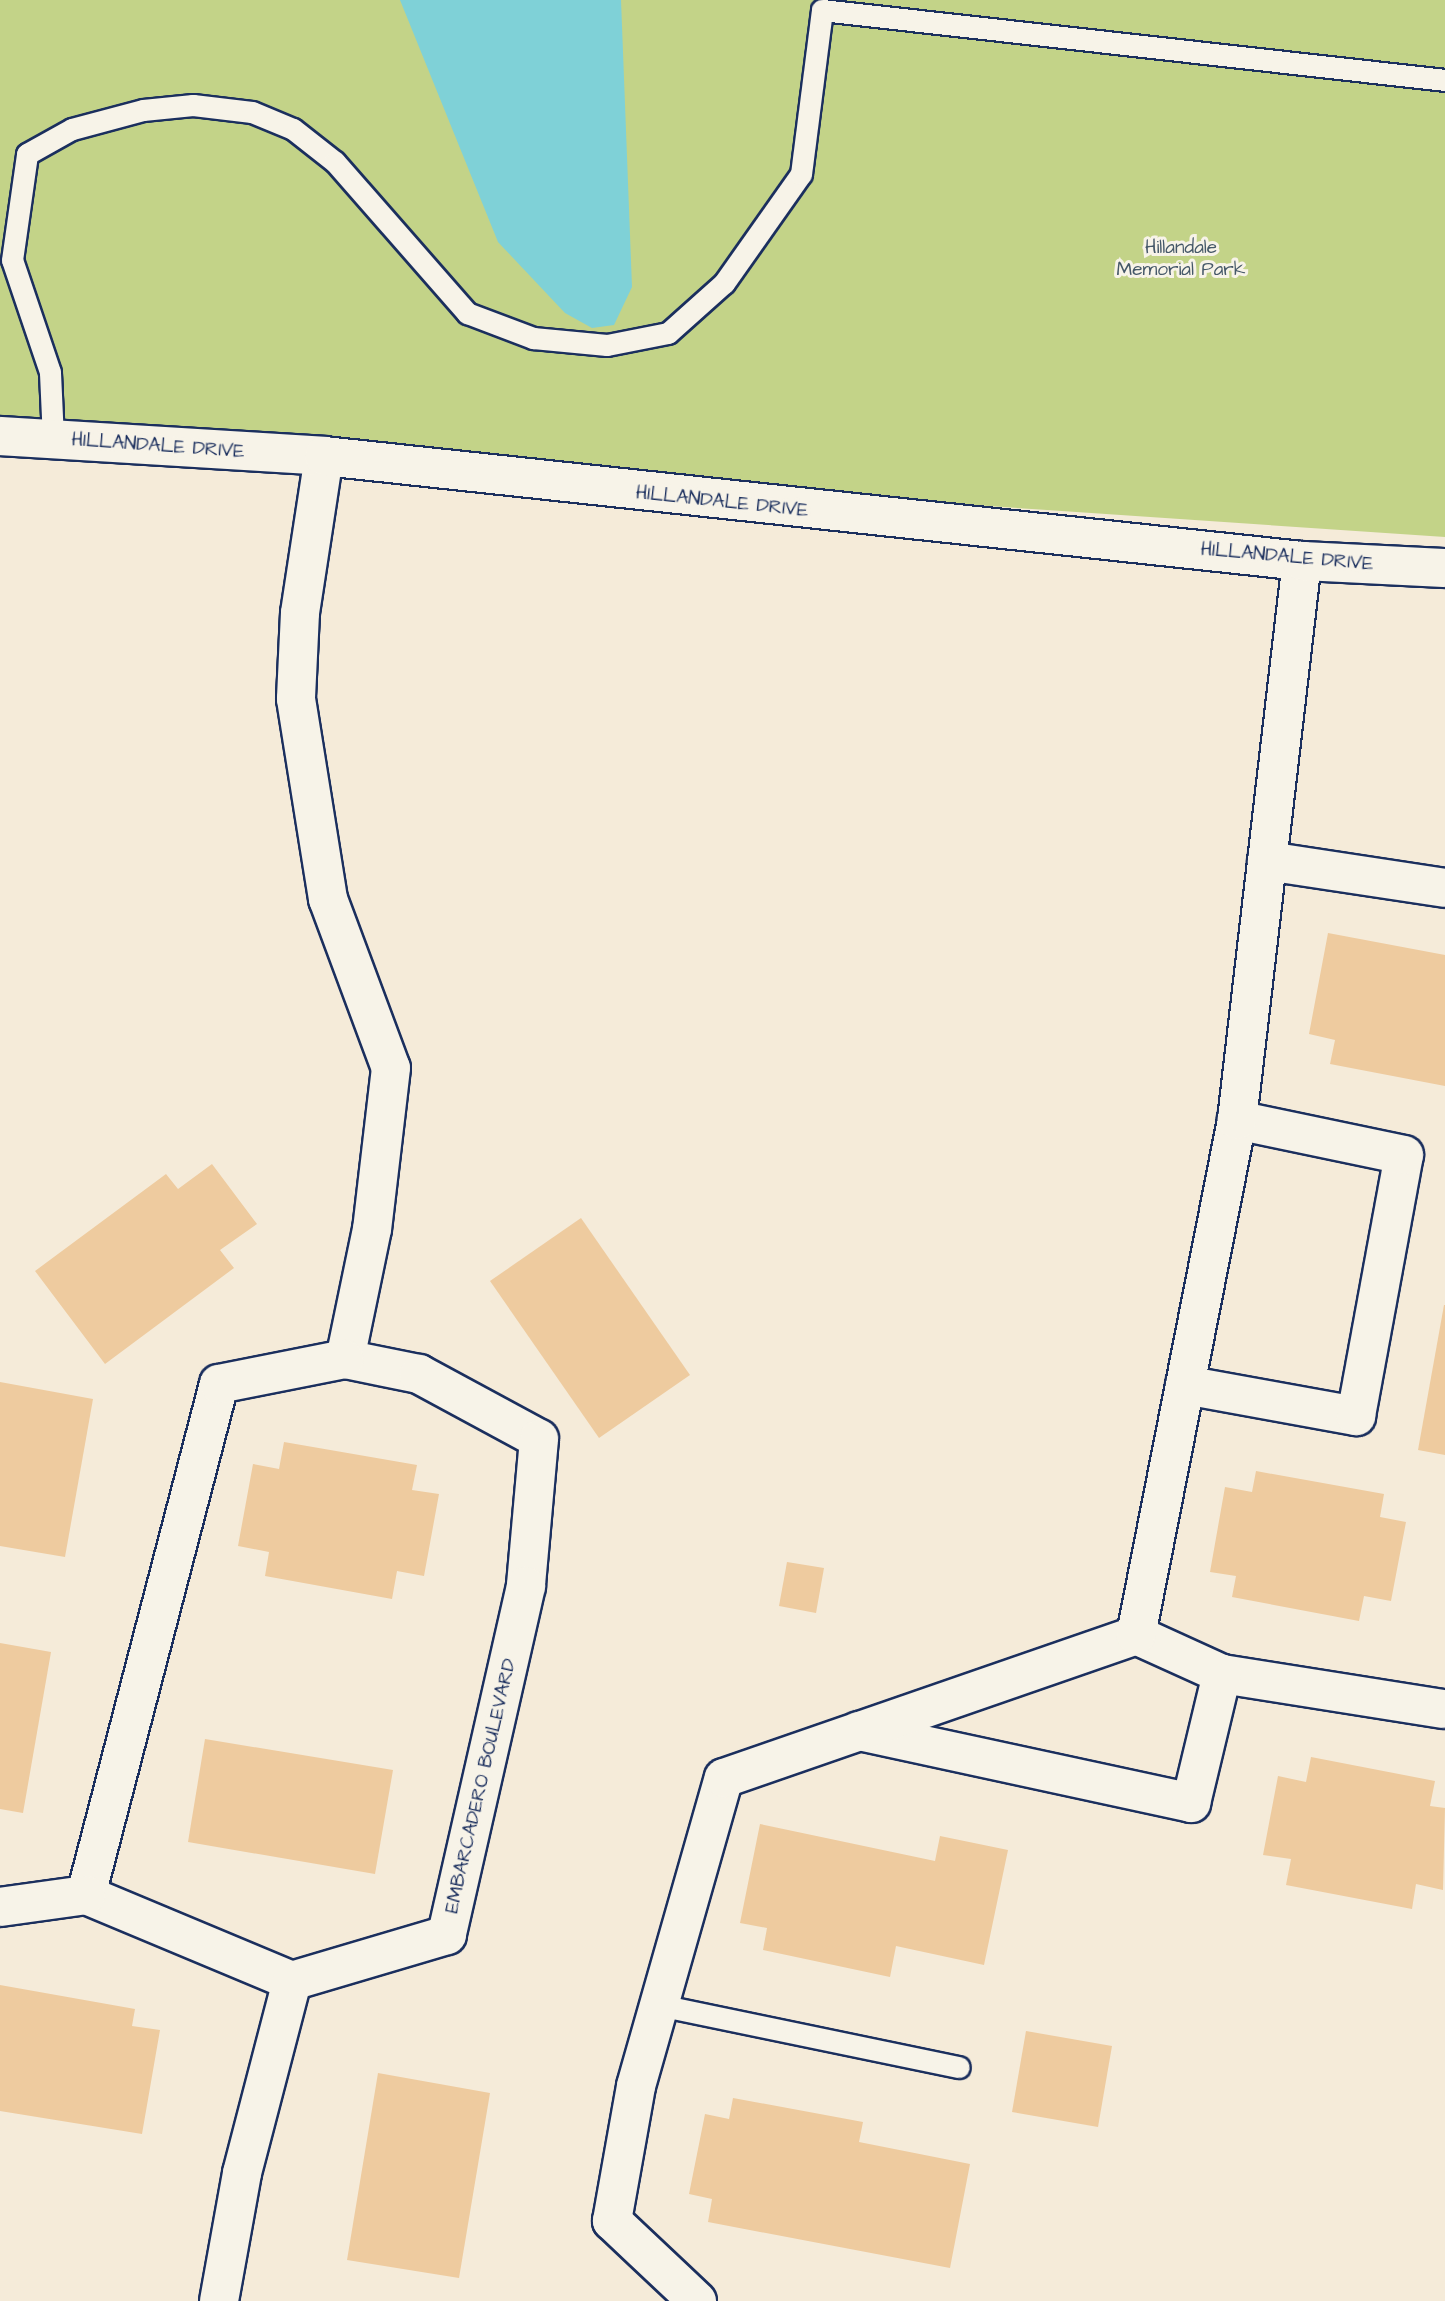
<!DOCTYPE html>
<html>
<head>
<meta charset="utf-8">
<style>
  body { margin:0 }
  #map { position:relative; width:1445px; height:2301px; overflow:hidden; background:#f5ebd9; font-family:"Architects Daughter",sans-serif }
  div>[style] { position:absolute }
  .green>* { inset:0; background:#c3d388 }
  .water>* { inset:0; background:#7fd1d7 }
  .building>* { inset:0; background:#eecb9f }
  .roads { filter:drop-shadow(2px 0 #1b2f5e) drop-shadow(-2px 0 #1b2f5e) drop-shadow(0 2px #1b2f5e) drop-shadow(0 -2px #1b2f5e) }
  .service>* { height:21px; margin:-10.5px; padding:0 10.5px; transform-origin:10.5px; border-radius:10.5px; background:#f7f3e8 }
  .minor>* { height:38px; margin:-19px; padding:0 19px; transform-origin:19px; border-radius:19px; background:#f7f3e8 }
  .secondary>* { height:38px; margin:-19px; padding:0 19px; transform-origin:19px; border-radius:19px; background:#f7f3e8 }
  span { translate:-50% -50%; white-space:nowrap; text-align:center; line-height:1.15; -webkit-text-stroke:6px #f7f3e8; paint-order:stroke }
  .park-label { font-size:19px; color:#455868 }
  .street-label { font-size:19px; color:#1b2f5e }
</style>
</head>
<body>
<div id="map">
  <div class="green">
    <i style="clip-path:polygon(0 0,1445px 0,1445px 537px,0 439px)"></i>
  </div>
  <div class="water">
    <i style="clip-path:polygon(400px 0,621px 0,632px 287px,614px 325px,592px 328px,565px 313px,498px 242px)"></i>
  </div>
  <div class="building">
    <i style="clip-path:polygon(1328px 933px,1445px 955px,1445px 1086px,1330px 1064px,1335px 1040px,1309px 1034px)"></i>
    <i style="clip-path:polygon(212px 1164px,257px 1224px,220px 1250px,234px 1268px,105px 1364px,35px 1271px,166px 1174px,178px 1189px)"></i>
    <i style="clip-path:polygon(581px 1218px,690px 1375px,599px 1438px,490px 1281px)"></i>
    <i style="clip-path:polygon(1444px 1305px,1445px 1305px,1445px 1455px,1418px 1450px)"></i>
    <i style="clip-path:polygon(0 1382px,93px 1399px,65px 1557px,0 1546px)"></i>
    <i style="clip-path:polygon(284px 1442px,417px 1465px,412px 1490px,439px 1494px,424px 1576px,397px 1571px,392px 1599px,265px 1576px,269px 1552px,238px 1546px,253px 1464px,279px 1469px)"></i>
    <i style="clip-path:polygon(1256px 1471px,1384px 1494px,1380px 1517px,1406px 1522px,1391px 1601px,1364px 1596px,1359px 1621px,1232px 1597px,1236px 1576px,1210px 1572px,1225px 1487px,1252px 1492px)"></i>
    <i style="clip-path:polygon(787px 1562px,824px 1568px,816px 1613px,779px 1606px)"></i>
    <i style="clip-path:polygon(0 1643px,51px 1652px,23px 1813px,0 1809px)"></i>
    <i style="clip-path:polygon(205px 1739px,393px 1770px,375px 1874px,188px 1842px)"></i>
    <i style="clip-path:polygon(1311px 1757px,1435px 1781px,1430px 1806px,1445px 1808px,1443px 1890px,1416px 1884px,1412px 1909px,1286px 1885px,1291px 1859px,1263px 1855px,1278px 1776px,1306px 1782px)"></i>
    <i style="clip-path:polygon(760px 1824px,935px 1861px,940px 1836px,1008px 1850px,984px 1965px,896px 1946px,890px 1977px,763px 1950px,767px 1928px,740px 1923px)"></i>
    <i style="clip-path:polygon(0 1985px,135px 2009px,132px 2026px,160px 2030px,142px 2134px,0 2111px)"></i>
    <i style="clip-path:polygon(1026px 2031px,1112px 2046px,1098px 2127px,1012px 2112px)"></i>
    <i style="clip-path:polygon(378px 2073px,490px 2093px,459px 2278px,347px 2260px)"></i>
    <i style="clip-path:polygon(733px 2098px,863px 2122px,859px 2142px,970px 2164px,950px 2268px,708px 2222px,712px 2199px,689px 2194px,705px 2114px,729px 2119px)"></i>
  </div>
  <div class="roads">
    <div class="service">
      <i style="left:53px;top:439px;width:67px;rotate:-92.6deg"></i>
      <i style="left:50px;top:372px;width:118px;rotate:-108.7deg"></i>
      <i style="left:12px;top:260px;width:107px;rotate:-81.9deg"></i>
      <i style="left:27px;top:154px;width:51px;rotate:-29.1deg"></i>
      <i style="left:72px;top:129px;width:73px;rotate:-15deg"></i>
      <i style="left:143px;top:110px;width:50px;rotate:-5.7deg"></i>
      <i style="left:193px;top:105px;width:59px;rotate:6.8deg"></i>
      <i style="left:252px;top:112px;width:44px;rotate:22.5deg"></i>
      <i style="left:293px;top:129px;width:53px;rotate:38.2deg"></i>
      <i style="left:335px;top:162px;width:201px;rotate:48.8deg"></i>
      <i style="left:467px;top:313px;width:71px;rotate:20.7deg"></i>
      <i style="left:533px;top:338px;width:74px;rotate:5.4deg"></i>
      <i style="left:607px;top:345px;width:62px;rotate:-11.1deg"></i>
      <i style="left:668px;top:333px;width:75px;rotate:-41.8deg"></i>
      <i style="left:724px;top:283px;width:133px;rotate:-54.8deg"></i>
      <i style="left:801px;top:174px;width:165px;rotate:-82.7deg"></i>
      <i style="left:822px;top:10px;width:627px;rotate:6.41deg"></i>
      <i style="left:659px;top:2005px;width:306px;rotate:11.7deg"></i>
    </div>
    <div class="minor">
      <i style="left:324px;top:456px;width:159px;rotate:98.7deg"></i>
      <i style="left:300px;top:613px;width:86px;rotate:92.7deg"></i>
      <i style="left:296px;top:699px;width:203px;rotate:80.9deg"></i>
      <i style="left:328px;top:899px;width:180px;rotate:69.6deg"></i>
      <i style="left:391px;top:1068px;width:162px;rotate:96.7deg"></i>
      <i style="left:372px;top:1229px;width:133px;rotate:101.7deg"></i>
      <i style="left:1267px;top:861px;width:180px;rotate:8.6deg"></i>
      <i style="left:345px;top:1359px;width:76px;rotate:11.5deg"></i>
      <i style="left:419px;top:1374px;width:136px;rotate:28.4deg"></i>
      <i style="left:539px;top:1439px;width:148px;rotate:95.1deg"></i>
      <i style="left:526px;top:1586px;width:358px;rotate:102.8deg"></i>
      <i style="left:447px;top:1935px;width:162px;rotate:163.5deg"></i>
      <i style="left:292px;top:1981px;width:223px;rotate:-157.3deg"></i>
      <i style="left:86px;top:1895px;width:528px;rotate:-75.41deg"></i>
      <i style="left:219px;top:1384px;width:128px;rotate:-11.2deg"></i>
      <i style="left:1185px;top:1385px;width:174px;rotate:10.3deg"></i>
      <i style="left:1356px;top:1416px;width:265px;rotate:-79.6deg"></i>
      <i style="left:1404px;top:1155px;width:171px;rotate:-168.2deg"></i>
      <i style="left:1222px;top:1674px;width:224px;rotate:9deg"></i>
      <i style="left:859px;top:1731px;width:340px;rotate:12.2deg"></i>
      <i style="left:1191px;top:1803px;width:133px;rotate:-76.5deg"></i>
      <i style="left:1222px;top:1674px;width:94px;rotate:-155.6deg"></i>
      <i style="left:0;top:1907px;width:87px;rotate:-7.9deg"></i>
      <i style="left:219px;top:2301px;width:130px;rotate:-79.8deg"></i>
      <i style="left:242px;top:2173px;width:198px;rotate:-75.4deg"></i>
      <i style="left:697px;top:2301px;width:117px;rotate:-136.7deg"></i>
      <i style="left:612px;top:2221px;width:137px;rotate:-79.9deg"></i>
      <i style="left:636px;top:2086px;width:320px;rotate:-74.1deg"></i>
      <i style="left:724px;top:1778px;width:436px;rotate:-19.1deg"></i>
      <i style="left:1136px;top:1635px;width:525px;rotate:-78.9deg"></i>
      <i style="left:1237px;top:1120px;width:563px;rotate:-83.37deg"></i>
    </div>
    <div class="secondary">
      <i style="left:0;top:436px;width:325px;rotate:3.5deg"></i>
      <i style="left:324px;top:456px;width:984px;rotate:6.13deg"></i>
      <i style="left:1302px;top:561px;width:143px;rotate:2.8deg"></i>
    </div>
  </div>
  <div class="park-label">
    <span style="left:1181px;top:259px">Hillandale<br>Memorial Park</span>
  </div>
  <div class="street-label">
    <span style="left:158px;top:446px;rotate:4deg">HILLANDALE DRIVE</span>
    <span style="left:722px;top:502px;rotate:6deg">HILLANDALE DRIVE</span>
    <span style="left:1287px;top:557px;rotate:5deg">HILLANDALE DRIVE</span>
    <span style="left:481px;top:1786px;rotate:-77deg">EMBARCADERO BOULEVARD</span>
  </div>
</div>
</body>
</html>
